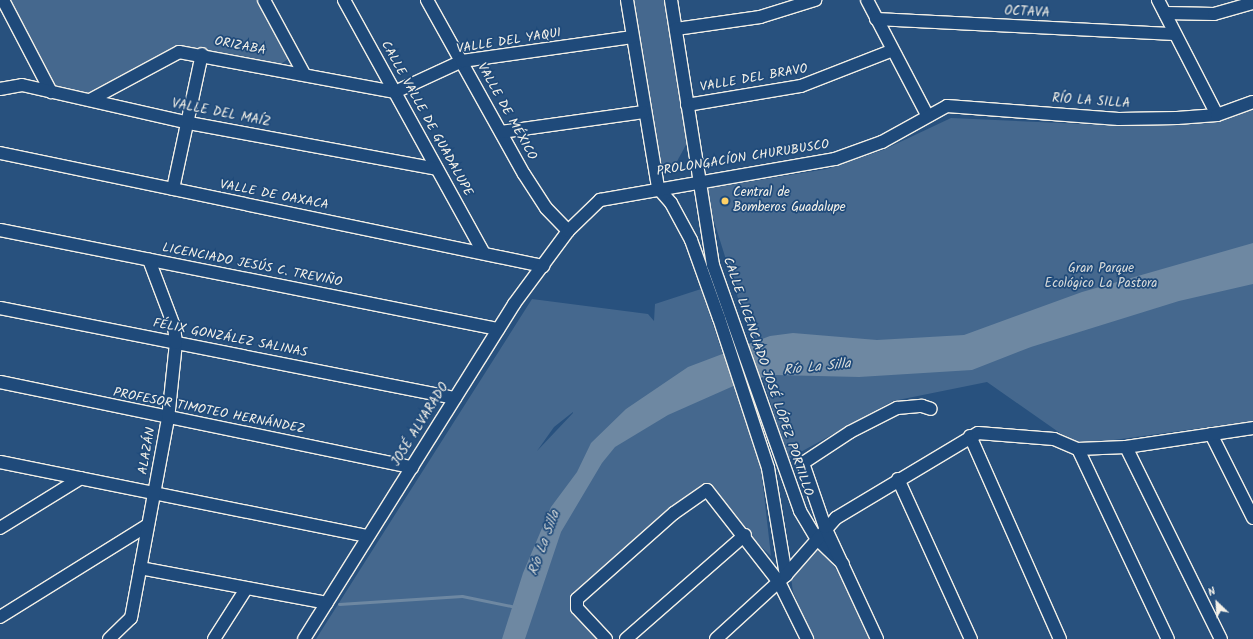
<!DOCTYPE html>
<html>
<head>
<meta charset="utf-8">
<style>
  body { margin:0 }
  #map { position:relative; width:1253px; height:639px; overflow:hidden; background:#28517e; font-family:Kalam,sans-serif }
  div>[style] { position:absolute }
  .green>* { inset:0; background:#45688e }
  .water>* { inset:0; background:#6e88a2 }
  .stream>* { height:3px; margin:-1.5px; padding:0 1.5px; transform-origin:1.5px; border-radius:1.5px; background:#6e88a2 }
  .roads { filter:drop-shadow(1px 0 #f4f1e8) drop-shadow(-1px 0 #f4f1e8) drop-shadow(0 1px #f4f1e8) drop-shadow(0 -1px #f4f1e8) }
  .minor>* { height:12px; margin:-6px; padding:0 6px; transform-origin:6px; border-radius:6px; background:#1f4a7a }
  .dots>* { width:11px; height:11px; translate:-50% -50%; box-sizing:border-box; border:2px solid #1f4a7a; border-radius:50% }
  span { translate:-50% -50%; white-space:nowrap; text-align:center; line-height:1.15; -webkit-text-stroke:3.5px #1f4a7a; paint-order:stroke }
  .street-label { font-size:13px; color:#f4f1e8 }
  .poi-label { font-size:13px; color:#f4f1e8 }
  .left { translate:0 -50%; text-align:left }
  .park-label { font-size:13px; color:#dadcda }
  .water-label { font-size:14px; color:#d9dcda; font-style:italic }
  .north { position:absolute; left:1197px; top:583px; width:40px; height:40px; -webkit-text-stroke:3px #1f4a7a; paint-order:stroke; rotate:335deg; font-size:11px; font-weight:700; line-height:16px; text-align:center; color:#f4f1e8 }
  .north::after { content:''; display:block; margin:auto; width:14px; height:18px; background:#f4f1e8; clip-path:polygon(50% 0,100% 100%,50% 72%,0 100%) }
</style>
</head>
<body>
<div id="map">
  <div class="green">
    <i style="clip-path:polygon(9px 0,257px 0,288px 59px,281px 64px,178px 49px,81px 96px,54px 89px)"></i>
    <i style="clip-path:polygon(632px 0,665px 0,687px 143px,675px 165px,669px 169px,660px 166px)"></i>
    <i style="clip-path:polygon(1253px 105px,1253px 421px,1077px 445px,987px 382px,893px 401px,788px 459px,704px 189px,827px 169px,883px 150px,951px 118px,1128px 126px,1220px 119px)"></i>
    <i style="clip-path:polygon(evenodd,701px 289px,761px 468px,771px 556px,706px 494px,579px 600px,607px 639px,316px 639px,532px 299px,648px 314px,654px 321px,655px 304px,701px 289px,573px 412px,573px 413px,537px 451px,554px 427px,573px 412px)"></i>
    <i style="clip-path:polygon(815px 550px,821px 550px,844px 579px,871px 639px,813px 639px,793px 592px,791px 577px)"></i>
  </div>
  <div class="water">
    <i style="clip-path:polygon(1253px 243px,1253px 284px,1179px 301px,1031px 347px,972px 370px,859px 377px,776px 375px,747px 380px,668px 415px,615px 447px,602px 463px,561px 532px,525px 639px,502px 639px,523px 573px,551px 507px,577px 472px,591px 443px,626px 409px,688px 367px,770px 336px,793px 333px,877px 340px,964px 335px,1082px 292px)"></i>
  </div>
  <div class="stream">
    <i style="left:339px;top:604px;width:123px;rotate:-3.7deg"></i>
    <i style="left:462px;top:596px;width:55px;rotate:11.5deg"></i>
  </div>
  <div class="roads">
    <div class="minor">
      <i style="left:3px;top:0;width:104px;rotate:62.4deg"></i>
      <i style="left:264px;top:0;width:84px;rotate:61.6deg"></i>
      <i style="left:344px;top:0;width:288px;rotate:61.1deg"></i>
      <i style="left:427px;top:0;width:199px;rotate:60.9deg"></i>
      <i style="left:524px;top:174px;width:40px;rotate:57.1deg"></i>
      <i style="left:546px;top:208px;width:32px;rotate:46deg"></i>
      <i style="left:627px;top:0;width:191px;rotate:80.6deg"></i>
      <i style="left:671px;top:0;width:268px;rotate:81deg"></i>
      <i style="left:713px;top:265px;width:261px;rotate:70.5deg"></i>
      <i style="left:800px;top:511px;width:33px;rotate:59deg"></i>
      <i style="left:817px;top:539px;width:36px;rotate:44deg"></i>
      <i style="left:867px;top:0;width:130px;rotate:62.4deg"></i>
      <i style="left:1158px;top:0;width:129px;rotate:62.8deg"></i>
      <i style="left:1165px;top:13px;width:49px;rotate:1.2deg"></i>
      <i style="left:1214px;top:14px;width:41px;rotate:-15.8deg"></i>
      <i style="left:876px;top:19px;width:299px;rotate:2.9deg"></i>
      <i style="left:676px;top:29px;width:85px;rotate:-8.1deg"></i>
      <i style="left:760px;top:17px;width:58px;rotate:-17.2deg"></i>
      <i style="left:0;top:89px;width:22px;rotate:-10deg"></i>
      <i style="left:22px;top:85px;width:171px;rotate:12.8deg"></i>
      <i style="left:189px;top:123px;width:252px;rotate:10.5deg"></i>
      <i style="left:90px;top:100px;width:101px;rotate:-28.3deg"></i>
      <i style="left:179px;top:52px;width:220px;rotate:10.5deg"></i>
      <i style="left:395px;top:92px;width:74px;rotate:-24.8deg"></i>
      <i style="left:462px;top:61px;width:172px;rotate:-8deg"></i>
      <i style="left:687px;top:105px;width:116px;rotate:-9.5deg"></i>
      <i style="left:801px;top:86px;width:97px;rotate:-21.3deg"></i>
      <i style="left:501px;top:132px;width:144px;rotate:-8deg"></i>
      <i style="left:0;top:153px;width:555px;rotate:11.76deg"></i>
      <i style="left:658px;top:188px;width:20px;rotate:49deg"></i>
      <i style="left:671px;top:203px;width:42px;rotate:61.6deg"></i>
      <i style="left:691px;top:240px;width:83px;rotate:70.3deg"></i>
      <i style="left:719px;top:318px;width:158px;rotate:71.9deg"></i>
      <i style="left:768px;top:468px;width:109px;rotate:80.5deg"></i>
      <i style="left:173px;top:189px;width:138px;rotate:-77.9deg"></i>
      <i style="left:0;top:230px;width:508px;rotate:11.24deg"></i>
      <i style="left:0;top:308px;width:464px;rotate:11.2deg"></i>
      <i style="left:0;top:382px;width:421px;rotate:11.7deg"></i>
      <i style="left:1211px;top:434px;width:94px;rotate:63.4deg"></i>
      <i style="left:970px;top:436px;width:222px;rotate:66.1deg"></i>
      <i style="left:1126px;top:447px;width:214px;rotate:63.7deg"></i>
      <i style="left:1078px;top:449px;width:210px;rotate:64.7deg"></i>
      <i style="left:0;top:462px;width:375px;rotate:11.4deg"></i>
      <i style="left:898px;top:479px;width:176px;rotate:65.5deg"></i>
      <i style="left:0;top:528px;width:95px;rotate:-31.7deg"></i>
      <i style="left:140px;top:568px;width:190px;rotate:10.6deg"></i>
      <i style="left:0;top:617px;width:174px;rotate:-31.9deg"></i>
      <i style="left:109px;top:639px;width:30px;rotate:-44deg"></i>
      <i style="left:131px;top:618px;width:202px;rotate:-79.5deg"></i>
      <i style="left:168px;top:419px;width:76px;rotate:-84deg"></i>
      <i style="left:176px;top:343px;width:17px;rotate:-97deg"></i>
      <i style="left:174px;top:326px;width:71px;rotate:-110.7deg"></i>
      <i style="left:214px;top:639px;width:59px;rotate:-57.4deg"></i>
      <i style="left:304px;top:639px;width:395px;rotate:-57.9deg"></i>
      <i style="left:514px;top:304px;width:91px;rotate:-53.5deg"></i>
      <i style="left:568px;top:231px;width:45px;rotate:-44.1deg"></i>
      <i style="left:600px;top:200px;width:239px;rotate:-9.9deg"></i>
      <i style="left:835px;top:159px;width:50px;rotate:-19.9deg"></i>
      <i style="left:882px;top:142px;width:74px;rotate:-29deg"></i>
      <i style="left:947px;top:106px;width:172px;rotate:4.3deg"></i>
      <i style="left:1119px;top:119px;width:58px;rotate:-1deg"></i>
      <i style="left:1177px;top:118px;width:40px;rotate:-4.3deg"></i>
      <i style="left:1217px;top:115px;width:38px;rotate:-20deg"></i>
      <i style="left:606px;top:639px;width:42px;rotate:-133.1deg"></i>
      <i style="left:577px;top:608px;width:9px;rotate:-90deg"></i>
      <i style="left:577px;top:599px;width:130px;rotate:-41.6deg"></i>
      <i style="left:674px;top:513px;width:40px;rotate:-34.9deg"></i>
      <i style="left:707px;top:490px;width:117px;rotate:52deg"></i>
      <i style="left:779px;top:582px;width:64px;rotate:63.8deg"></i>
      <i style="left:626px;top:639px;width:158px;rotate:-41.2deg"></i>
      <i style="left:716px;top:639px;width:95px;rotate:-42.4deg"></i>
      <i style="left:786px;top:575px;width:76px;rotate:-48.7deg"></i>
      <i style="left:836px;top:518px;width:165px;rotate:-30.9deg"></i>
      <i style="left:978px;top:433px;width:76px;rotate:4.5deg"></i>
      <i style="left:1054px;top:439px;width:26px;rotate:23deg"></i>
      <i style="left:1078px;top:449px;width:48px;rotate:-2.4deg"></i>
      <i style="left:1126px;top:447px;width:128px;rotate:-8.5deg"></i>
      <i style="left:877px;top:639px;width:123px;rotate:-114.9deg"></i>
      <i style="left:825px;top:527px;width:68px;rotate:-109deg"></i>
      <i style="left:803px;top:463px;width:56px;rotate:-33.4deg"></i>
      <i style="left:850px;top:432px;width:53px;rotate:-27.1deg"></i>
      <i style="left:897px;top:408px;width:25px;rotate:-5deg"></i>
      <i style="left:922px;top:406px;width:9px;rotate:18deg"></i>
    </div>
  </div>
  <div class="dots">
    <i style="left:725px;top:201px;background:#ffd166"></i>
  </div>
  <div class="street-label">
    <span style="left:1027px;top:13px;rotate:3deg">OCTAVA</span>
    <span style="left:509px;top:42px;rotate:-9deg">VALLE DEL YAQUI</span>
    <span style="left:240px;top:47px;rotate:11deg">ORIZABA</span>
    <span style="left:754px;top:79px;rotate:-10deg">VALLE DEL BRAVO</span>
    <span style="left:1091px;top:102px;rotate:4deg">RÍO LA SILLA</span>
    <span style="left:506px;top:112px;rotate:61deg">VALLE DE MÉXICO</span>
    <span style="left:221px;top:114px;rotate:11deg">VALLE DEL MAÍZ</span>
    <span style="left:426px;top:119px;rotate:61deg">CALLE VALLE DE GUADALUPE</span>
    <span style="left:743px;top:159px;rotate:-9deg">PROLONGACÍON CHURUBUSCO</span>
    <span style="left:274px;top:196px;rotate:11deg">VALLE DE OAXACA</span>
    <span style="left:252px;top:266px;rotate:11deg">LICENCIADO JESÚS C. TREVIÑO</span>
    <span style="left:230px;top:339px;rotate:11deg">FÉLIX GONZÁLEZ SALINAS</span>
    <span style="left:767px;top:377px;rotate:71deg">CALLE LICENCIADO JOSÉ LÓPEZ PORTILLO</span>
    <span style="left:209px;top:412px;rotate:11deg">PROFESOR TIMOTEO HERNÁNDEZ</span>
    <span style="left:421px;top:425px;rotate:-58deg">JOSÉ ALVARADO</span>
    <span style="left:148px;top:451px;rotate:-80deg">ALAZÁN</span>
  </div>
  <div class="poi-label">
    <span class="left" style="left:733px;top:201px">Central de<br>Bomberos Guadalupe</span>
  </div>
  <div class="park-label">
    <span style="left:1101px;top:277px">Gran Parque<br>Ecológico La Pastora</span>
  </div>
  <div class="water-label">
    <span style="left:817px;top:367px;rotate:-6deg">Río La Silla</span>
    <span style="left:544px;top:543px;rotate:-70deg">Río La Silla</span>
  </div>
  <div class="north">N</div>
</div>
</body>
</html>
